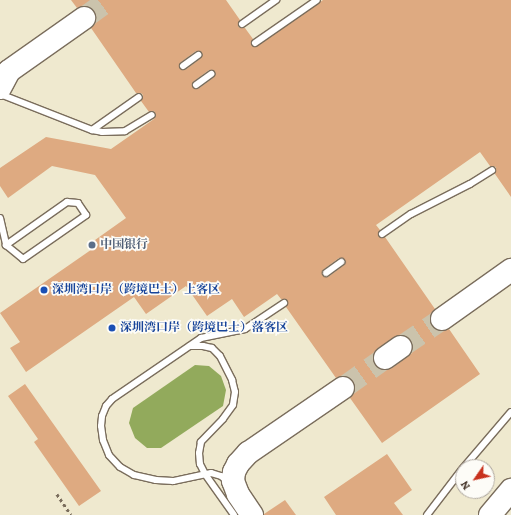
<!DOCTYPE html>
<html>
<head>
<meta charset="utf-8">
<style>
  body { margin:0 }
  #map { position:relative; width:511px; height:515px; overflow:hidden; background:#efe9cf; font-family:Alegreya,"Noto Serif SC",serif }
  div>[style] { position:absolute }
  .forest>* { inset:0; background:#92aa5c }
  .building>* { inset:0; background:#deaa81 }
  .highway-tunnel>* { height:22px; margin-top:-11px; transform-origin:0; background:repeating-linear-gradient(90deg,#cbc3ac 0 22px,transparent 0 33px) }
  .path>* { height:2.5px; margin-top:-1.25px; transform-origin:0; background:repeating-linear-gradient(90deg,#7a6d5c 0 3px,transparent 0 6px) }
  .roads { filter:drop-shadow(1px 0 #7a6d5c) drop-shadow(-1px 0 #7a6d5c) drop-shadow(0 1px #7a6d5c) drop-shadow(0 -1px #7a6d5c) }
  .lane>* { height:6px; margin:-3px; padding:0 3px; transform-origin:3px; border-radius:3px; background:#fff }
  .highway>* { height:22px; margin:-11px; padding:0 11px; transform-origin:11px; border-radius:11px; background:#fff }
  .dots>* { width:11px; height:11px; translate:-50% -50%; box-sizing:border-box; border:2px solid #fdfcf7; border-radius:50% }
  span { translate:-50% -50%; white-space:nowrap; text-align:center; line-height:1.15; -webkit-text-stroke:3.5px #fdfcf7; paint-order:stroke }
  .service-label { font-size:12px; color:#4e5e75; font-weight:700 }
  .left { translate:0 -50%; text-align:left }
  .transit-label { font-size:12px; color:#164399; font-weight:700 }
  .north { position:absolute; left:455px; top:459px; width:40px; height:40px; box-sizing:border-box; background:#fdfcf7; border:1px solid #afa8a0; border-radius:50%; rotate:236deg; font-size:11px; font-weight:700; line-height:16px; text-align:center; color:#3b2a1e }
  .north::after { content:''; display:block; margin:auto; width:14px; height:18px; background:#c8321e; clip-path:polygon(50% 0,100% 100%,50% 72%,0 100%) }
</style>
</head>
<body>
<div id="map">
  <div class="forest">
    <i style="clip-path:polygon(195px 365px,209px 366px,221px 376px,226px 390px,223px 406px,161px 448px,147px 448px,135px 438px,129px 423px,133px 408px)"></i>
  </div>
  <div class="building">
    <i style="clip-path:polygon(evenodd,71px 0,226px 0,240px 20px,238px 26px,240px 28px,245px 28px,253px 39px,251px 45px,255px 47px,323px 0,511px 0,511px 197px,495px 174px,496px 167px,490px 166px,480px 152px,376px 225px,380px 230px,378px 234px,379px 237px,385px 237px,435px 309px,431px 313px,430px 320px,432px 327px,436px 330px,443px 331px,449px 329px,480px 374px,382px 443px,350px 398px,354px 393px,355px 387px,353px 381px,348px 377px,342px 376px,336px 378px,286px 307px,288px 303px,286px 299px,281px 299px,277px 294px,244px 317px,232px 299px,207px 316px,186px 286px,146px 314px,134px 297px,26px 372px,10px 348px,20px 342px,0 313px,98px 245px,95px 240px,126px 218px,95px 175px,52px 166px,8px 198px,0 186px,0 168px,46px 137px,111px 149px,154px 119px,156px 115px,154px 111px,149px 112px,141px 101px,143px 95px,141px 93px,136px 93px,91px 28px,95px 24px,96px 17px,94px 10px,89px 7px,83px 6px,77px 8px,71px 0,196px 51px,202px 53px,201px 58px,185px 70px,180px 69px,180px 63px,196px 51px,71px 0,209px 70px,215px 72px,214px 77px,198px 89px,193px 88px,193px 82px,209px 70px,71px 0,339px 258px,345px 260px,344px 265px,328px 277px,323px 276px,323px 270px,339px 258px,71px 0,400px 335px,406px 336px,411px 340px,413px 346px,412px 353px,392px 368px,386px 370px,379px 369px,375px 365px,373px 359px,374px 352px,378px 348px,400px 335px)"></i>
    <i style="clip-path:polygon(25px 384px,101px 491px,79px 506px,34px 442px,38px 439px,8px 396px)"></i>
    <i style="clip-path:polygon(387px 454px,412px 490px,394px 503px,403px 515px,336px 515px,324px 497px)"></i>
    <i style="clip-path:polygon(285px 500px,296px 515px,264px 515px,264px 514px)"></i>
  </div>
  <div class="highway-tunnel">
    <i style="left:84px;top:18px;width:31px;rotate:-36deg"></i>
    <i style="left:401px;top:347px;width:50px;rotate:-34.3deg"></i>
    <i style="left:343px;top:388px;width:52px;rotate:-35.5deg"></i>
  </div>
  <div class="path">
    <i style="left:57px;top:494px;width:25px;rotate:56deg"></i>
  </div>
  <div class="roads">
    <div class="lane">
      <i style="left:242px;top:24px;width:42px;rotate:-35.2deg"></i>
      <i style="left:255px;top:43px;width:75px;rotate:-34.7deg"></i>
      <i style="left:183px;top:66px;width:19px;rotate:-36deg"></i>
      <i style="left:196px;top:85px;width:19px;rotate:-36deg"></i>
      <i style="left:0;top:94px;width:99px;rotate:21.4deg"></i>
      <i style="left:92px;top:130px;width:10px;rotate:11deg"></i>
      <i style="left:102px;top:132px;width:23px;rotate:-2deg"></i>
      <i style="left:125px;top:131px;width:31px;rotate:-31deg"></i>
      <i style="left:92px;top:130px;width:57px;rotate:-35.1deg"></i>
      <i style="left:0;top:218px;width:28px;rotate:77deg"></i>
      <i style="left:6px;top:245px;width:22px;rotate:39deg"></i>
      <i style="left:23px;top:259px;width:77px;rotate:-34.9deg"></i>
      <i style="left:86px;top:215px;width:14px;rotate:-124deg"></i>
      <i style="left:78px;top:203px;width:11px;rotate:-175deg"></i>
      <i style="left:67px;top:202px;width:75px;rotate:144.8deg"></i>
      <i style="left:382px;top:234px;width:35px;rotate:-35deg"></i>
      <i style="left:411px;top:214px;width:66px;rotate:-27deg"></i>
      <i style="left:470px;top:184px;width:26px;rotate:-32deg"></i>
      <i style="left:326px;top:273px;width:19px;rotate:-36deg"></i>
      <i style="left:190px;top:346px;width:13px"></i>
      <i style="left:203px;top:346px;width:9px;rotate:13deg"></i>
      <i style="left:212px;top:348px;width:11px;rotate:45deg"></i>
      <i style="left:220px;top:356px;width:27px;rotate:63deg"></i>
      <i style="left:232px;top:380px;width:12px;rotate:76deg"></i>
      <i style="left:235px;top:392px;width:13px;rotate:99deg"></i>
      <i style="left:233px;top:405px;width:17px;rotate:126deg"></i>
      <i style="left:223px;top:419px;width:32px;rotate:134deg"></i>
      <i style="left:201px;top:442px;width:11px;rotate:100deg"></i>
      <i style="left:199px;top:453px;width:11px;rotate:85deg"></i>
      <i style="left:200px;top:464px;width:11px;rotate:63deg"></i>
      <i style="left:205px;top:474px;width:50px;rotate:54.7deg"></i>
      <i style="left:464px;top:467px;width:72px;rotate:-49.5deg"></i>
      <i style="left:228px;top:482px;width:9px;rotate:-139deg"></i>
      <i style="left:221px;top:476px;width:10px;rotate:-163deg"></i>
      <i style="left:211px;top:473px;width:39px;rotate:168deg"></i>
      <i style="left:173px;top:481px;width:17px;rotate:-177deg"></i>
      <i style="left:156px;top:480px;width:23px;rotate:-167deg"></i>
      <i style="left:134px;top:475px;width:16px;rotate:-150deg"></i>
      <i style="left:120px;top:467px;width:16px;rotate:-133deg"></i>
      <i style="left:109px;top:455px;width:16px;rotate:-112deg"></i>
      <i style="left:103px;top:440px;width:14px;rotate:-98deg"></i>
      <i style="left:101px;top:426px;width:10px;rotate:-84deg"></i>
      <i style="left:102px;top:416px;width:11px;rotate:-68deg"></i>
      <i style="left:106px;top:406px;width:9px;rotate:-49deg"></i>
      <i style="left:112px;top:399px;width:108px;rotate:-34.4deg"></i>
      <i style="left:201px;top:338px;width:45px;rotate:-11.6deg"></i>
      <i style="left:245px;top:329px;width:47px;rotate:-33.7deg"></i>
      <i style="left:427px;top:515px;width:59px;rotate:-52.5deg"></i>
    </div>
    <div class="highway">
      <i style="left:0;top:88px;width:19px;rotate:-62deg"></i>
      <i style="left:9px;top:71px;width:92px;rotate:-35.2deg"></i>
      <i style="left:442px;top:319px;width:85px;rotate:-35.4deg"></i>
      <i style="left:385px;top:358px;width:19px;rotate:-35deg"></i>
      <i style="left:252px;top:515px;width:25px;rotate:-124deg"></i>
      <i style="left:238px;top:494px;width:14px;rotate:-111deg"></i>
      <i style="left:233px;top:481px;width:9px;rotate:-84deg"></i>
      <i style="left:234px;top:472px;width:9px;rotate:-63deg"></i>
      <i style="left:238px;top:464px;width:15px;rotate:-48deg"></i>
      <i style="left:248px;top:453px;width:115px;rotate:-34.4deg"></i>
      <i style="left:490px;top:515px;width:33px;rotate:-50deg"></i>
    </div>
  </div>
  <div class="dots">
    <i style="left:92px;top:245px;background:#5c6f8a"></i>
    <i style="left:44px;top:290px;background:#1a4fb4"></i>
    <i style="left:112px;top:328px;background:#1a4fb4"></i>
  </div>
  <div class="service-label">
    <span class="left" style="left:100px;top:245px">中国银行</span>
  </div>
  <div class="transit-label">
    <span class="left" style="left:52px;top:290px">深圳湾口岸（跨境巴士）上客区</span>
    <span class="left" style="left:120px;top:328px">深圳湾口岸（跨境巴士）落客区</span>
  </div>
  <div class="north">N</div>
</div>
</body>
</html>
